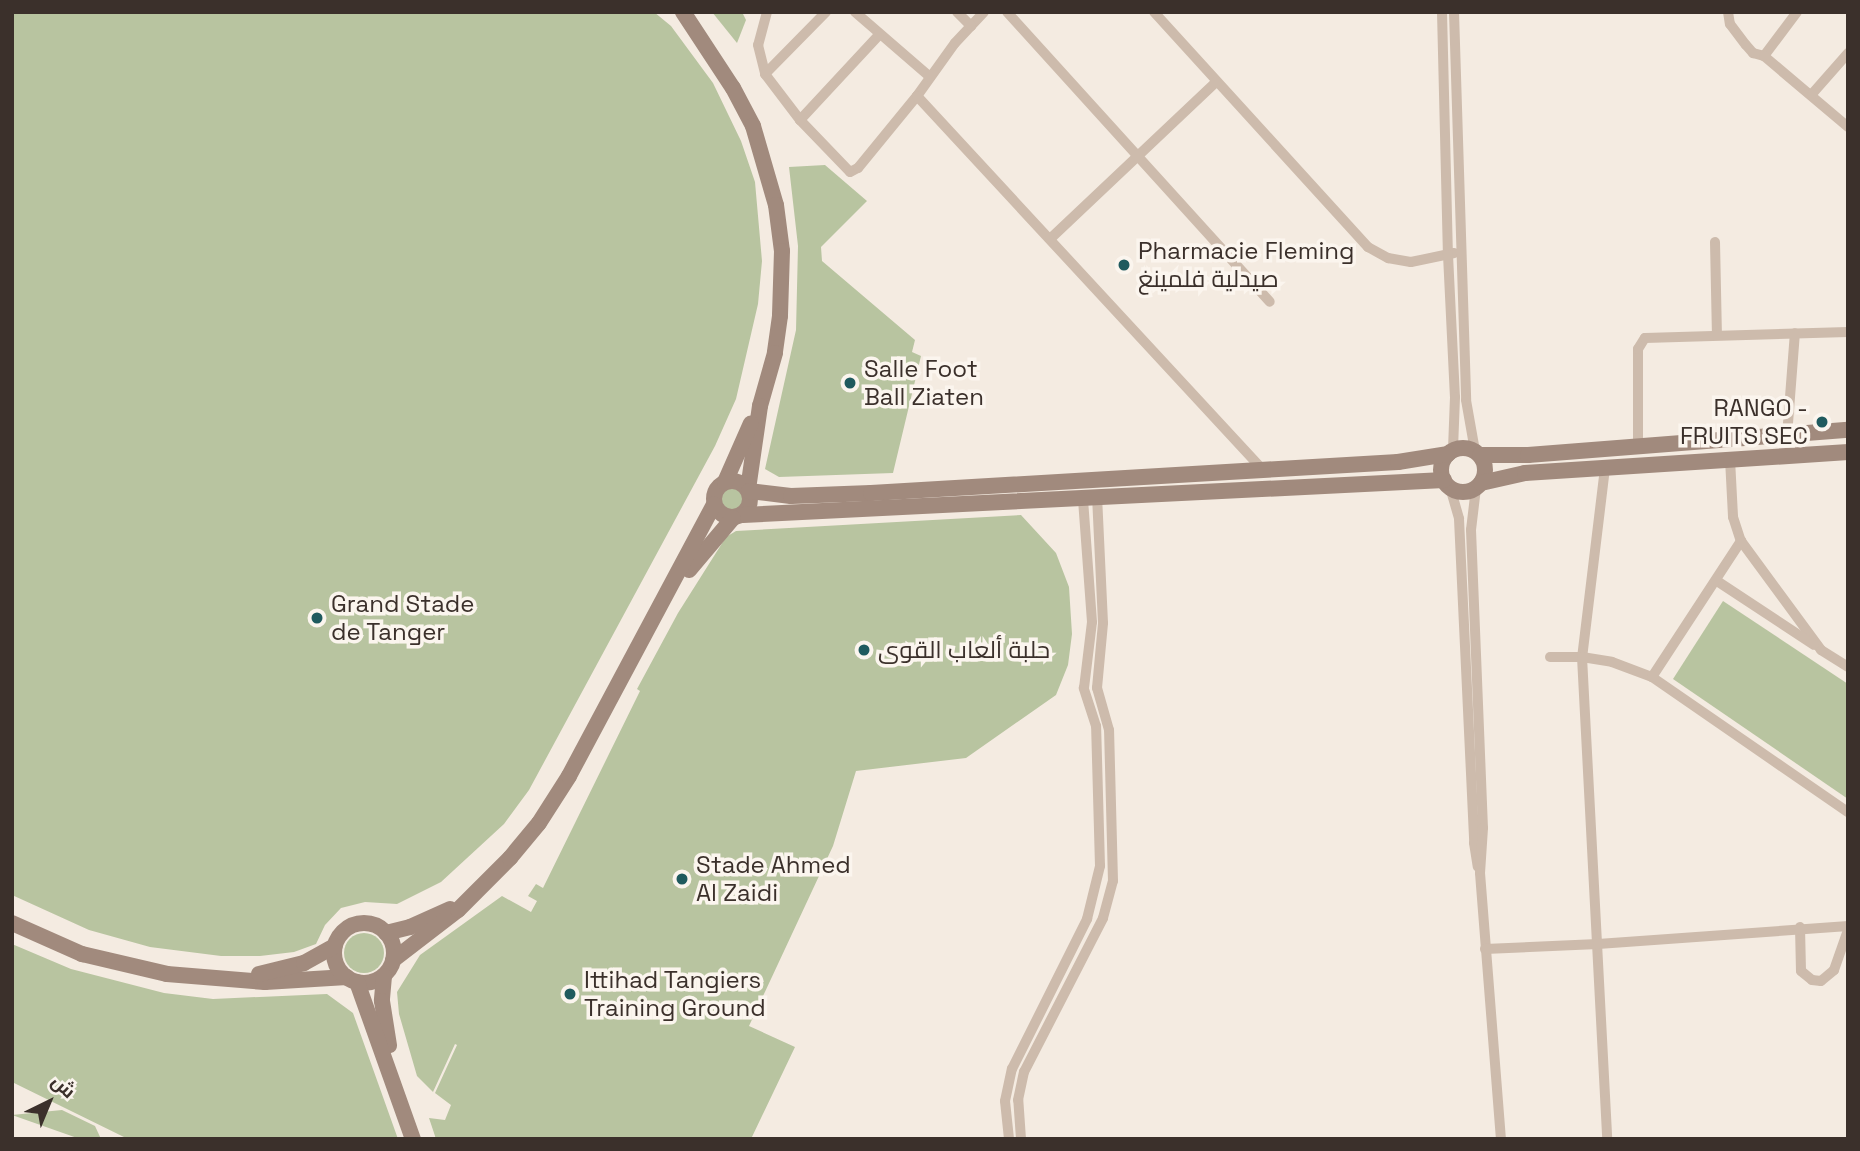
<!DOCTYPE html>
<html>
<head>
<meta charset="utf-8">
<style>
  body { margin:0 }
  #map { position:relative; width:1860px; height:1151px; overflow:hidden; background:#f4ebe1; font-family:"Space Grotesk",Cairo,sans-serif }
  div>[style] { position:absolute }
  .green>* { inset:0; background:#b8c4a0 }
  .round { border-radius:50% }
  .street>* { height:10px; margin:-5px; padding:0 5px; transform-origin:5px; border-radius:5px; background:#cdbbac }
  .secondary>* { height:16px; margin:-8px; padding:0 8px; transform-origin:8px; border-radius:8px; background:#a18a7d }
  .secondary>.ring { margin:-8px; padding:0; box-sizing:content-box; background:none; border:16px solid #a18a7d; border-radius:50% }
  .dots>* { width:19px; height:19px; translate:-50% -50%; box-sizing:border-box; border:4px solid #fbf5ee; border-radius:50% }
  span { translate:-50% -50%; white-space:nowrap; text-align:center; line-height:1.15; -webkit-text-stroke:7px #fbf5ee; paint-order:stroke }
  .poi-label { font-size:24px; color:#3b302b }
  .left { translate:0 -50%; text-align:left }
  .right { translate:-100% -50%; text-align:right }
  .frame { position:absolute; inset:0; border:14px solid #3b302b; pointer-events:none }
  .north { position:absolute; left:14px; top:1067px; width:70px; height:70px; -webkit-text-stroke:5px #fbf5ee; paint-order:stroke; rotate:43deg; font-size:19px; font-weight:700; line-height:28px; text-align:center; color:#3b302b }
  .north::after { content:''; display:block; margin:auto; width:24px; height:32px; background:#3b302b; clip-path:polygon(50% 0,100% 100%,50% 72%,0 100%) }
</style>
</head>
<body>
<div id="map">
  <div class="green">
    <i style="clip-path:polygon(12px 12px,654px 12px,671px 26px,713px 83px,741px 141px,755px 182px,762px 261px,758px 304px,736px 399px,715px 446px,529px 790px,504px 824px,441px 882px,397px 904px,365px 902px,341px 908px,325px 925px,316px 944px,294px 952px,260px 956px,221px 956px,150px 947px,89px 930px,12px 895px)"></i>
    <i style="clip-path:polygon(712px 12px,742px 12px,746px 20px,737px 43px)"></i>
    <i style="clip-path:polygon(825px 165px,867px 201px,821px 247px,822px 261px,915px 340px,912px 352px,921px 356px,893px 473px,779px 477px,765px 469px,796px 330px,798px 246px,789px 167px)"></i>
    <i class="round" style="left:718px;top:485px;width:28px;height:28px"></i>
    <i style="clip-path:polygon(1021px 515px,1056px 553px,1069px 587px,1072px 634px,1068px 665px,1056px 695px,966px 758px,856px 771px,833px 846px,749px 1026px,795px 1047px,751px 1139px,436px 1139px,429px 1118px,445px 1120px,451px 1105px,435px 1093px,457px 1045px,455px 1044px,433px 1092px,417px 1076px,399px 1014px,397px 992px,420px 955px,502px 896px,531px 912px,537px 901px,528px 896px,536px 884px,543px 888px,640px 691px,637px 689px,678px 613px,726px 537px,736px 531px)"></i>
    <i style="clip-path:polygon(1723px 601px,1848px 684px,1848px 799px,1673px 679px)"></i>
    <i class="round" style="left:344px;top:933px;width:40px;height:40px"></i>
    <i style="clip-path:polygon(12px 944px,71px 969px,164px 993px,213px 999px,327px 994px,353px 1013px,398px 1139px,128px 1139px,12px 1082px)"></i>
    <i style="clip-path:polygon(62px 1110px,95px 1126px,101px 1139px,80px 1139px,12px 1115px)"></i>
  </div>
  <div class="street">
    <i style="left:767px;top:12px;width:34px;rotate:105deg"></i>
    <i style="left:758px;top:45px;width:30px;rotate:76deg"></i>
    <i style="left:765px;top:74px;width:58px;rotate:52.7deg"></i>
    <i style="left:800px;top:120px;width:72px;rotate:46.1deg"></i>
    <i style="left:850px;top:172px;width:9px;rotate:-27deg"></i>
    <i style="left:858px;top:168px;width:93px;rotate:-50.7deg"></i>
    <i style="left:917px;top:96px;width:65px;rotate:-54.4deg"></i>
    <i style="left:955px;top:43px;width:42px;rotate:-46.9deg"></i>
    <i style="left:855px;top:12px;width:99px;rotate:40.9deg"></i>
    <i style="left:957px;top:12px;width:20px;rotate:45deg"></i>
    <i style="left:1007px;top:12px;width:391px;rotate:47.8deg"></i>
    <i style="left:1154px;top:12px;width:318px;rotate:47.7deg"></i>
    <i style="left:1368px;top:247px;width:23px;rotate:29deg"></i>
    <i style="left:1388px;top:258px;width:23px;rotate:10deg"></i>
    <i style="left:1411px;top:262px;width:44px;rotate:-11.8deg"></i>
    <i style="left:1442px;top:12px;width:243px;rotate:88.6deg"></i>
    <i style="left:1448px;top:255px;width:142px;rotate:87.2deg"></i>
    <i style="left:1455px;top:397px;width:53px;rotate:92.2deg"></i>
    <i style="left:1454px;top:12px;width:388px;rotate:88.2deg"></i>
    <i style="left:1466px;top:400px;width:52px;rotate:80deg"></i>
    <i style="left:1728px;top:12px;width:12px;rotate:81deg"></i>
    <i style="left:1730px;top:24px;width:26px;rotate:53deg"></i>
    <i style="left:1746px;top:45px;width:11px;rotate:49deg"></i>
    <i style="left:1753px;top:53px;width:11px;rotate:15deg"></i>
    <i style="left:1797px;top:12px;width:55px;rotate:126.9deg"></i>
    <i style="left:1764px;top:56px;width:110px;rotate:40.2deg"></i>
    <i style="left:765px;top:74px;width:87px;rotate:-45.5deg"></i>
    <i style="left:1812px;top:94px;width:55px;rotate:-48.7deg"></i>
    <i style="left:917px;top:96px;width:508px;rotate:47.23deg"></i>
    <i style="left:800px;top:120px;width:116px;rotate:-47.1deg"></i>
    <i style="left:1050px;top:239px;width:228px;rotate:-43.4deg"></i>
    <i style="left:1715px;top:242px;width:92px;rotate:88.8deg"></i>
    <i style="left:1787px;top:436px;width:103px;rotate:-85.6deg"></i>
    <i style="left:1638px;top:446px;width:97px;rotate:-90deg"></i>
    <i style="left:1638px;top:349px;width:13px;rotate:-58deg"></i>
    <i style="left:1645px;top:338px;width:203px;rotate:-1.7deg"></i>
    <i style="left:1730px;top:459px;width:58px;rotate:87deg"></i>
    <i style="left:1733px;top:517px;width:25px;rotate:72deg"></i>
    <i style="left:1741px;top:541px;width:135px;rotate:53.7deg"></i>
    <i style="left:1821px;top:650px;width:32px;rotate:32deg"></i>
    <i style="left:1605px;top:468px;width:190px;rotate:96.9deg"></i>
    <i style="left:1582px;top:657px;width:483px;rotate:87deg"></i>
    <i style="left:1450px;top:487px;width:33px;rotate:74deg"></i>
    <i style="left:1459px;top:519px;width:324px;rotate:87.3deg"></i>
    <i style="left:1474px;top:843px;width:24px;rotate:81deg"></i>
    <i style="left:1476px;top:488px;width:42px;rotate:96.8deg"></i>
    <i style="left:1471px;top:530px;width:298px;rotate:87.7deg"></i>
    <i style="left:1483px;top:828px;width:45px;rotate:93.8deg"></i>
    <i style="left:1480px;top:873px;width:267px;rotate:85.5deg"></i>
    <i style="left:1717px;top:581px;width:116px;rotate:33.4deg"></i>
    <i style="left:1550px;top:657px;width:32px"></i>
    <i style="left:1582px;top:657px;width:30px;rotate:9deg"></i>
    <i style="left:1612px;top:662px;width:43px;rotate:20.6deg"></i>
    <i style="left:1652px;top:677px;width:238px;rotate:34.6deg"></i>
    <i style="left:1652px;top:677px;width:163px;rotate:-56.8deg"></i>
    <i style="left:1800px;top:927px;width:44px;rotate:88.7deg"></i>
    <i style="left:1801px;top:971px;width:14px;rotate:39deg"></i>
    <i style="left:1812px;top:980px;width:9px;rotate:6deg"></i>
    <i style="left:1821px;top:981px;width:17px;rotate:-40deg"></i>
    <i style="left:1834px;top:970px;width:42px;rotate:-70.7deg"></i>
    <i style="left:1485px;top:949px;width:113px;rotate:-2.5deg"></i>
    <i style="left:1598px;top:944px;width:251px;rotate:-4.1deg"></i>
    <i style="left:1009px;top:1139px;width:38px;rotate:-96deg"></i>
    <i style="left:1005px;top:1101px;width:33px;rotate:-78deg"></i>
    <i style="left:1012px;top:1069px;width:168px;rotate:-63.4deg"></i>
    <i style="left:1087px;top:919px;width:55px;rotate:-76.2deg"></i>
    <i style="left:1100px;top:866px;width:140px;rotate:-91.6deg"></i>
    <i style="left:1096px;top:726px;width:40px;rotate:-108deg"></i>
    <i style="left:1084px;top:688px;width:66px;rotate:-83.1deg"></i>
    <i style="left:1092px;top:622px;width:123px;rotate:-94.2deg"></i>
    <i style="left:1021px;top:1139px;width:39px;rotate:-94deg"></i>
    <i style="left:1018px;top:1100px;width:29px;rotate:-78deg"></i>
    <i style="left:1024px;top:1072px;width:173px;rotate:-62.8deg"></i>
    <i style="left:1103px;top:918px;width:38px;rotate:-75deg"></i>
    <i style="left:1113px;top:881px;width:151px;rotate:-91.5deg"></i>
    <i style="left:1109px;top:730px;width:44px;rotate:-105.9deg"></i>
    <i style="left:1097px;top:688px;width:65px;rotate:-84.7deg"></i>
    <i style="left:1103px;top:623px;width:125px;rotate:-92.7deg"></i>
  </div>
  <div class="secondary">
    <i style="left:683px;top:12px;width:91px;rotate:56.7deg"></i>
    <i style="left:733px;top:88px;width:43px;rotate:62.2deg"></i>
    <i style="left:753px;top:126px;width:82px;rotate:73.8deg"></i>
    <i style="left:776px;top:205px;width:46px;rotate:82.6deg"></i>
    <i style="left:782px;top:251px;width:65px;rotate:91.8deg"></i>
    <i style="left:780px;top:316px;width:37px;rotate:98deg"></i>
    <i style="left:775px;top:353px;width:55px;rotate:105.8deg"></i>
    <i style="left:760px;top:406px;width:84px;rotate:98.2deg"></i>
    <i class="ring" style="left:1441px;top:448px;width:28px;height:28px"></i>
    <i style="left:1480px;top:455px;width:48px"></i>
    <i style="left:1528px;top:455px;width:321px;rotate:-4.5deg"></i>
    <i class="ring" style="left:714px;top:481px;width:20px;height:20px"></i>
    <i style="left:725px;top:482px;width:64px;rotate:-66.2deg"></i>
    <i style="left:1481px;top:483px;width:45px;rotate:-12.8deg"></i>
    <i style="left:1525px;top:473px;width:324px;rotate:-3.7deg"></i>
    <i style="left:749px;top:491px;width:42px;rotate:6.8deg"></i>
    <i style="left:791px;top:496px;width:80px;rotate:-2.1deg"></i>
    <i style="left:871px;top:493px;width:528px;rotate:-3.37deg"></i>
    <i style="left:1398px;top:462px;width:51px;rotate:-9.1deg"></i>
    <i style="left:743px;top:515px;width:702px;rotate:-2.86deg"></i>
    <i style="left:689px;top:570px;width:68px;rotate:-49.8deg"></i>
    <i style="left:12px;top:923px;width:77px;rotate:23.9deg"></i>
    <i style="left:82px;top:954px;width:87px;rotate:13.2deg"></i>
    <i style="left:167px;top:974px;width:98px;rotate:4.7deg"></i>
    <i style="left:265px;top:982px;width:82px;rotate:-3.5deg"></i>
    <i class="ring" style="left:334px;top:923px;width:44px;height:44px"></i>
    <i style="left:386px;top:933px;width:25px;rotate:-14deg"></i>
    <i style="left:410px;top:927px;width:44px;rotate:-24.2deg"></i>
    <i style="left:393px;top:960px;width:82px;rotate:-37.6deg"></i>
    <i style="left:458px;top:910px;width:74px;rotate:-45deg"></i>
    <i style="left:510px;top:858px;width:45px;rotate:-50.4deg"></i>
    <i style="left:539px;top:823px;width:56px;rotate:-57.4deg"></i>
    <i style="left:569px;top:776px;width:308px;rotate:-61.9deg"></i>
    <i style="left:259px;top:974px;width:46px;rotate:-13.7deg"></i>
    <i style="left:304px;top:963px;width:35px;rotate:-29deg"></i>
    <i style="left:384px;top:976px;width:25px;rotate:95deg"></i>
    <i style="left:382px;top:1001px;width:45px;rotate:81deg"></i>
    <i style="left:357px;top:982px;width:167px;rotate:70.4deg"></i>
  </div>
  <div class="dots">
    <i style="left:1124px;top:265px;background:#1f5a5e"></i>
    <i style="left:850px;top:383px;background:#1f5a5e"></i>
    <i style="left:1822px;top:422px;background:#1f5a5e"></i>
    <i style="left:317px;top:618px;background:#1f5a5e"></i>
    <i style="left:864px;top:650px;background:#1f5a5e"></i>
    <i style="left:682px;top:879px;background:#1f5a5e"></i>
    <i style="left:570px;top:994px;background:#1f5a5e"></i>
  </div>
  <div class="poi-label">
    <span class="left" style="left:1138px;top:265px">Pharmacie Fleming<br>صيدلية فلمينغ</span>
    <span class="left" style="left:864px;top:383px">Salle Foot<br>Ball Ziaten</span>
    <span class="right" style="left:1808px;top:422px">RANGO -<br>FRUITS SEC</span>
    <span class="left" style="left:331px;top:618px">Grand Stade<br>de Tanger</span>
    <span class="left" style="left:878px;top:650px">حلبة ألعاب القوى</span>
    <span class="left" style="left:696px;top:879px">Stade Ahmed<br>Al Zaidi</span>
    <span class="left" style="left:584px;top:994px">Ittihad Tangiers<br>Training Ground</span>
  </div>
  <div class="frame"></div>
  <div class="north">ش</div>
</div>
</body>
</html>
